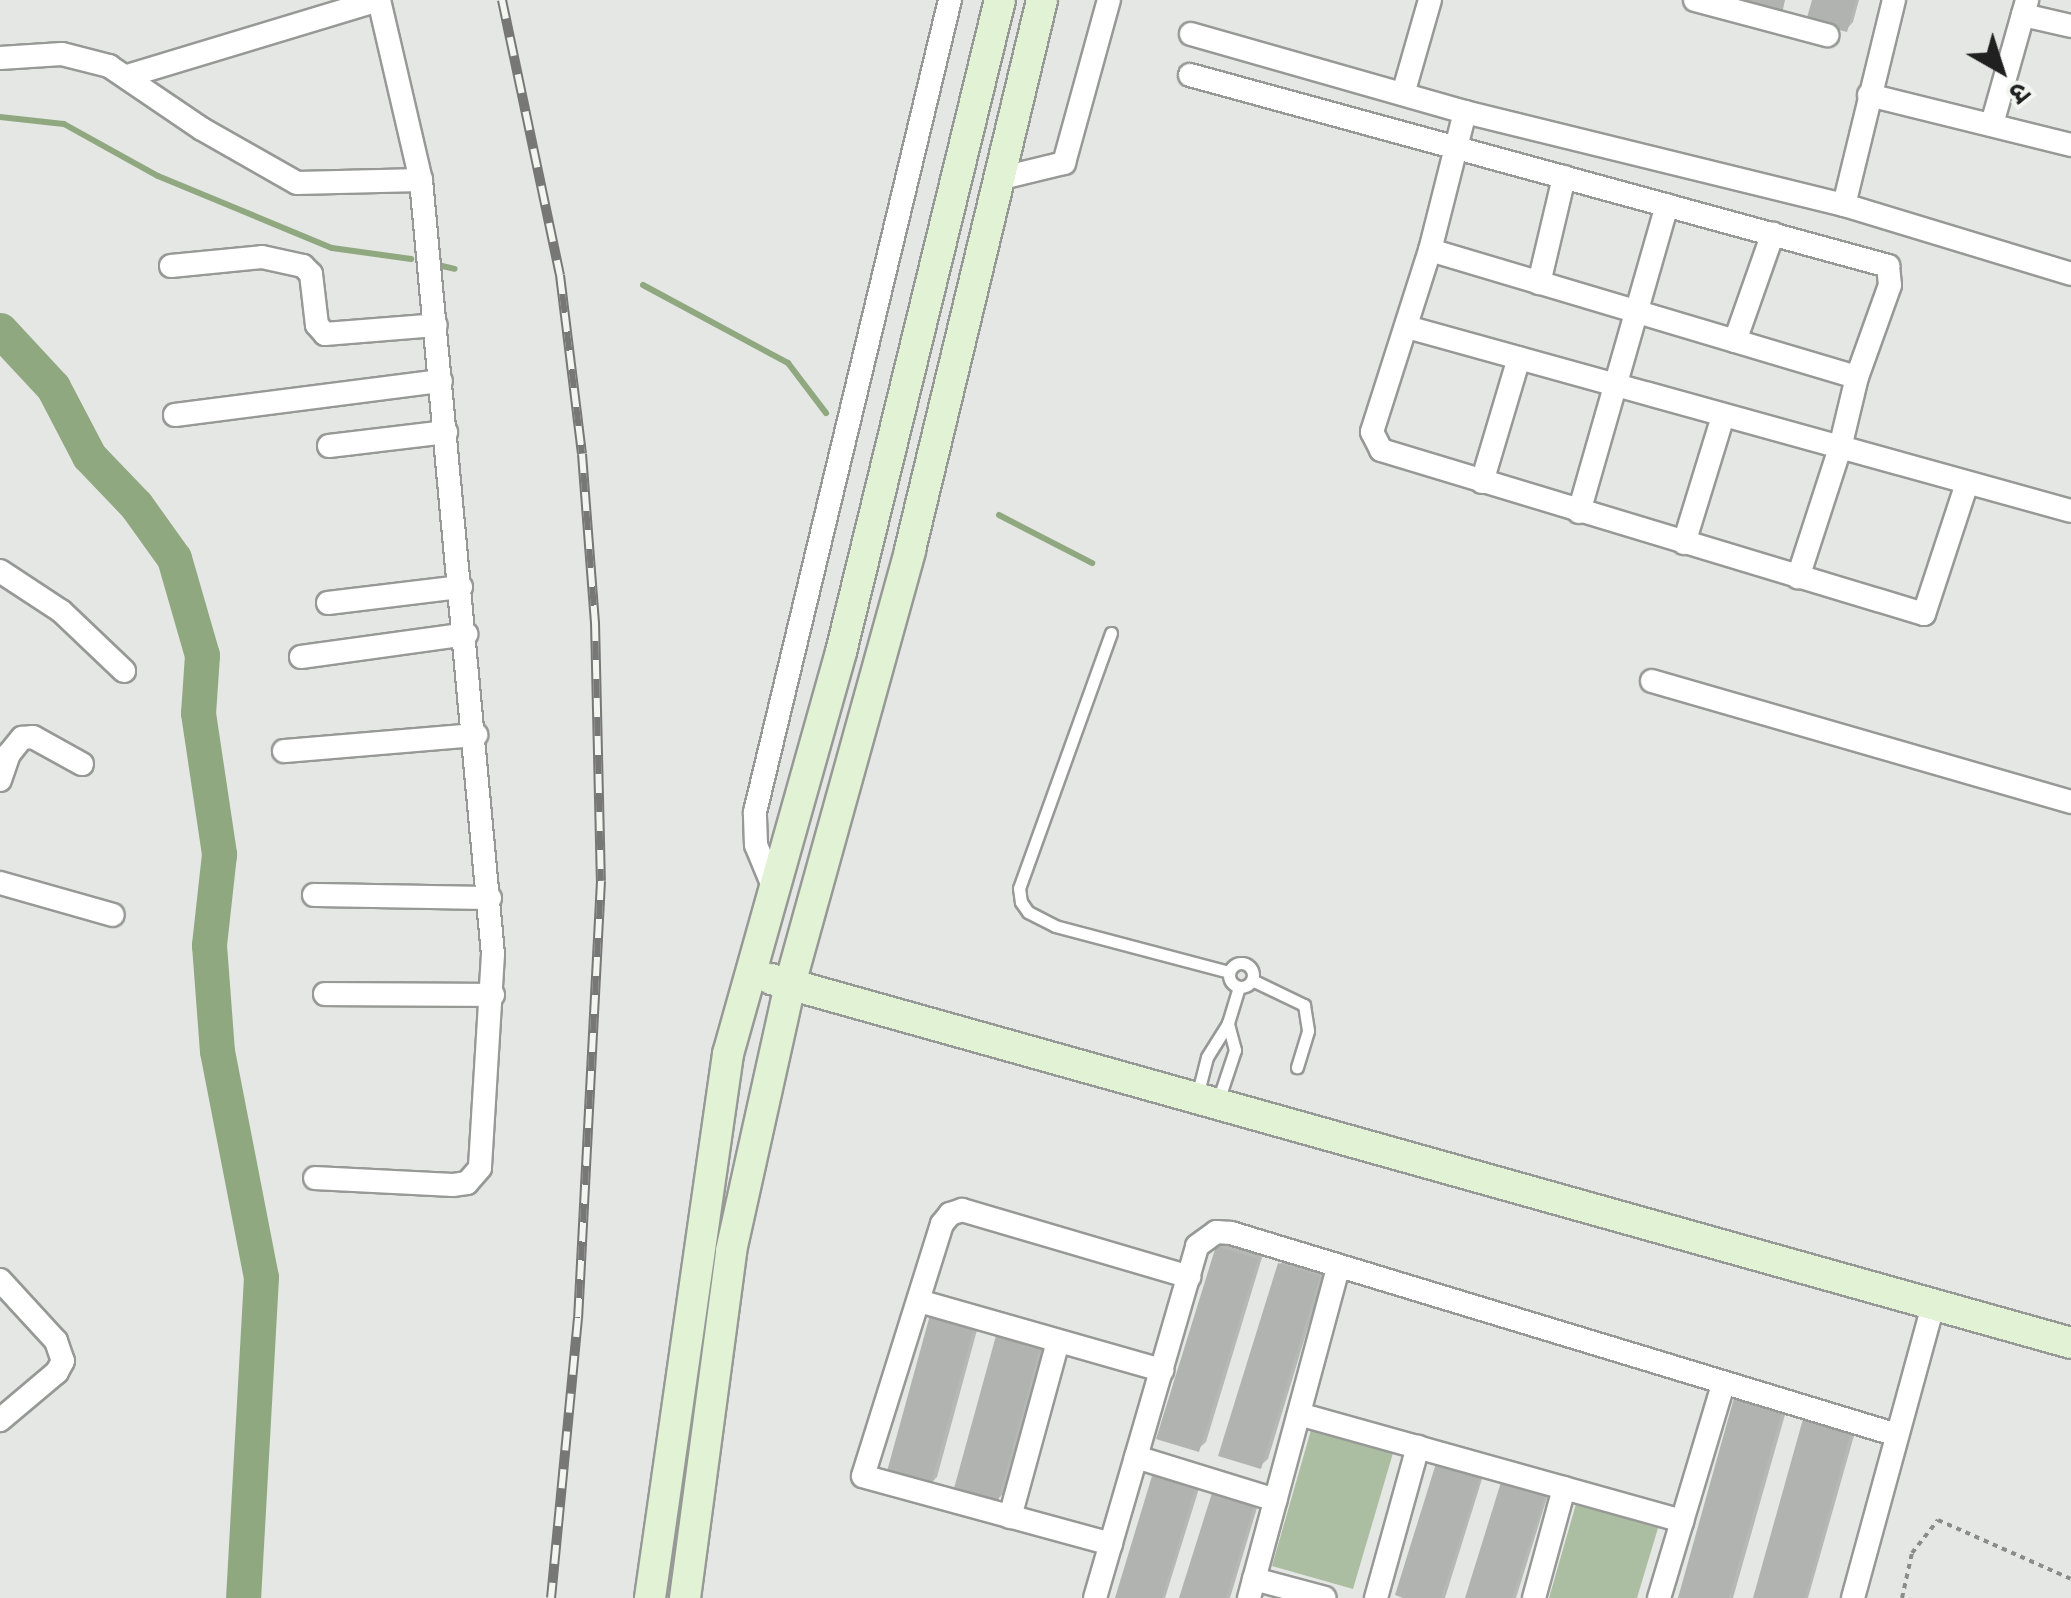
<!DOCTYPE html>
<html>
<head>
<meta charset="utf-8">
<style>
  body { margin:0 }
  #map { position:relative; width:2071px; height:1598px; overflow:hidden; background:#e5e7e4; font-family:"Asap Condensed","Noto Sans Devanagari",sans-serif }
  div>[style] { position:absolute }
  .green>* { inset:0; background:#acbea1 }
  .shadow>* { inset:0; background:#0003 }
  .stream>* { height:6px; margin:-3px; padding:0 3px; transform-origin:3px; border-radius:3px; background:#90a880 }
  .river>* { height:35px; margin:-17.5px; padding:0 17.5px; transform-origin:17.5px; border-radius:17.5px; background:#90a880 }
  .building>* { inset:0; background:#b1b3b0 }
  .path>* { height:4px; margin-top:-2px; transform-origin:0; background:repeating-linear-gradient(90deg,#8b8c8a 0 5px,transparent 0 10px) }
  .roads { filter:drop-shadow(2px 0 #979996) drop-shadow(-2px 0 #979996) drop-shadow(0 2px #979996) drop-shadow(0 -2px #979996) }
  .lane>* { height:11px; margin:-5.5px; padding:0 5.5px; transform-origin:5.5px; border-radius:5.5px; background:#fff }
  .lane>.ring { margin:-5.5px; padding:0; box-sizing:content-box; background:none; border:11px solid #fff; border-radius:50% }
  .street>* { height:22px; margin:-11px; padding:0 11px; transform-origin:11px; border-radius:11px; background:#fff }
  .secondary>* { height:30px; margin:-15px; padding:0 15px; transform-origin:15px; border-radius:15px; background:#e2f3d5 }
  .rail>* { height:10px; margin-top:-5px; transform-origin:0; background:repeating-linear-gradient(90deg,#f3f5f1 0 19px,#777876 0 38px); box-sizing:border-box; border-block:2px solid #777876 }
  span { translate:-50% -50%; white-space:nowrap; text-align:center; line-height:1.15; -webkit-text-stroke:9px #f3f5f1; paint-order:stroke }
  .north { position:absolute; left:1951px; top:20px; width:100px; height:100px; -webkit-text-stroke:8px #f3f5f1; paint-order:stroke; rotate:141deg; font-size:28px; font-weight:700; line-height:40px; text-align:center; color:#1f201f }
  .north::after { content:''; display:block; margin:auto; width:35px; height:45px; background:#1f201f; clip-path:polygon(50% 0,100% 100%,50% 72%,0 100%) }
</style>
</head>
<body>
<div id="map">
  <div class="green">
    <i style="clip-path:polygon(1311px 1430px,1393px 1453px,1353px 1589px,1272px 1566px)"></i>
    <i style="clip-path:polygon(1576px 1504px,1658px 1528px,1637px 1598px,1549px 1598px)"></i>
  </div>
  <div class="shadow">
    <i style="clip-path:polygon(1814px 0,1859px 0,1853px 22px,1846px 30px)"></i>
    <i style="clip-path:polygon(1225px 1240px,1264px 1251px,1206px 1442px,1198px 1449px,1218px 1247px)"></i>
    <i style="clip-path:polygon(1287px 1257px,1326px 1268px,1268px 1459px,1260px 1466px,1280px 1264px)"></i>
    <i style="clip-path:polygon(940px 1309px,980px 1319px,937px 1477px,930px 1484px)"></i>
    <i style="clip-path:polygon(999px 1333px,1047px 1336px,1004px 1493px,996px 1501px)"></i>
    <i style="clip-path:polygon(1744px 1392px,1788px 1404px,1733px 1598px,1680px 1598px,1736px 1399px)"></i>
    <i style="clip-path:polygon(1813px 1413px,1857px 1425px,1808px 1598px,1755px 1598px,1805px 1420px)"></i>
    <i style="clip-path:polygon(1487px 1463px,1445px 1598px,1411px 1598px)"></i>
    <i style="clip-path:polygon(1162px 1470px,1201px 1482px,1165px 1598px,1118px 1598px,1154px 1478px)"></i>
    <i style="clip-path:polygon(1551px 1485px,1516px 1598px,1467px 1598px)"></i>
    <i style="clip-path:polygon(1222px 1486px,1260px 1498px,1230px 1598px,1182px 1598px,1214px 1494px)"></i>
  </div>
  <div class="stream">
    <i style="left:0;top:117px;width:64px;rotate:6.2deg"></i>
    <i style="left:64px;top:124px;width:107px;rotate:29deg"></i>
    <i style="left:158px;top:176px;width:188px;rotate:22.5deg"></i>
    <i style="left:332px;top:248px;width:80px;rotate:7.9deg"></i>
    <i style="left:438px;top:265px;width:17px;rotate:13deg"></i>
    <i style="left:643px;top:285px;width:165px;rotate:28.3deg"></i>
    <i style="left:788px;top:363px;width:63px;rotate:52.8deg"></i>
    <i style="left:999px;top:515px;width:105px;rotate:27.3deg"></i>
  </div>
  <div class="river">
    <i style="left:0;top:330px;width:78px;rotate:47.1deg"></i>
    <i style="left:53px;top:387px;width:78px;rotate:62.4deg"></i>
    <i style="left:89px;top:456px;width:68px;rotate:46.2deg"></i>
    <i style="left:136px;top:505px;width:65px;rotate:54.4deg"></i>
    <i style="left:174px;top:558px;width:101px;rotate:73.9deg"></i>
    <i style="left:202px;top:655px;width:58px;rotate:93.9deg"></i>
    <i style="left:198px;top:713px;width:143px;rotate:81.5deg"></i>
    <i style="left:219px;top:854px;width:92px;rotate:96.3deg"></i>
    <i style="left:209px;top:945px;width:106px;rotate:85.7deg"></i>
    <i style="left:217px;top:1051px;width:230px;rotate:79deg"></i>
    <i style="left:261px;top:1277px;width:322px;rotate:93.2deg"></i>
  </div>
  <div class="building">
    <i style="clip-path:polygon(1735px 0,1785px 0,1782px 14px)"></i>
    <i style="clip-path:polygon(1812px 0,1856px 0,1847px 32px,1806px 21px)"></i>
    <i style="clip-path:polygon(1216px 1246px,1258px 1259px,1199px 1452px,1156px 1439px)"></i>
    <i style="clip-path:polygon(1278px 1263px,1320px 1276px,1261px 1469px,1218px 1456px)"></i>
    <i style="clip-path:polygon(930px 1315px,974px 1327px,930px 1487px,886px 1475px)"></i>
    <i style="clip-path:polygon(997px 1332px,1041px 1344px,997px 1504px,953px 1492px)"></i>
    <i style="clip-path:polygon(1734px 1398px,1782px 1411px,1729px 1598px,1678px 1598px)"></i>
    <i style="clip-path:polygon(1803px 1419px,1851px 1432px,1805px 1598px,1753px 1598px)"></i>
    <i style="clip-path:polygon(1438px 1457px,1482px 1470px,1441px 1598px,1403px 1598px,1395px 1595px)"></i>
    <i style="clip-path:polygon(1152px 1476px,1195px 1489px,1183px 1528px,1162px 1598px,1115px 1598px)"></i>
    <i style="clip-path:polygon(1502px 1479px,1546px 1492px,1512px 1598px,1465px 1598px)"></i>
    <i style="clip-path:polygon(1212px 1493px,1254px 1506px,1226px 1598px,1179px 1598px)"></i>
  </div>
  <div class="path">
    <i style="left:1902px;top:1598px;width:46px;rotate:-77.5deg"></i>
    <i style="left:1912px;top:1553px;width:42px;rotate:-51.8deg"></i>
    <i style="left:1938px;top:1520px;width:145px;rotate:23.9deg"></i>
  </div>
  <div class="roads">
    <div class="lane">
      <i style="left:1111px;top:633px;width:271px;rotate:109.8deg"></i>
      <i style="left:1019px;top:888px;width:14px;rotate:82deg"></i>
      <i style="left:1021px;top:902px;width:12px;rotate:55deg"></i>
      <i style="left:1028px;top:912px;width:30px;rotate:27deg"></i>
      <i style="left:1055px;top:926px;width:180px;rotate:14.8deg"></i>
      <i class="ring" style="left:1229px;top:963px;width:13px;height:13px"></i>
      <i style="left:1252px;top:980px;width:58px;rotate:25.7deg"></i>
      <i style="left:1304px;top:1005px;width:26px;rotate:81deg"></i>
      <i style="left:1308px;top:1031px;width:38px;rotate:107deg"></i>
      <i style="left:1197px;top:1096px;width:40px;rotate:-75.6deg"></i>
      <i style="left:1207px;top:1057px;width:40px;rotate:-58deg"></i>
      <i style="left:1228px;top:1023px;width:38px;rotate:-73deg"></i>
      <i style="left:1217px;top:1104px;width:57px;rotate:-71.6deg"></i>
      <i style="left:1235px;top:1050px;width:28px;rotate:-105deg"></i>
    </div>
    <div class="street">
      <i style="left:1695px;top:0;width:137px;rotate:14.9deg"></i>
      <i style="left:2023px;top:15px;width:49px;rotate:12.9deg"></i>
      <i style="left:1191px;top:34px;width:285px;rotate:15.9deg"></i>
      <i style="left:1465px;top:112px;width:390px;rotate:13.8deg"></i>
      <i style="left:1844px;top:205px;width:237px;rotate:16.9deg"></i>
      <i style="left:0;top:58px;width:62px;rotate:-3.7deg"></i>
      <i style="left:62px;top:54px;width:49px;rotate:14.3deg"></i>
      <i style="left:109px;top:66px;width:112px;rotate:34.1deg"></i>
      <i style="left:202px;top:129px;width:109px;rotate:29.6deg"></i>
      <i style="left:297px;top:183px;width:124px;rotate:-1.4deg"></i>
      <i style="left:1190px;top:75px;width:724px;rotate:15.3deg"></i>
      <i style="left:1888px;top:266px;width:19px;rotate:84deg"></i>
      <i style="left:1890px;top:285px;width:98px;rotate:109.7deg"></i>
      <i style="left:1857px;top:377px;width:73px;rotate:103.5deg"></i>
      <i style="left:1840px;top:448px;width:136px;rotate:108deg"></i>
      <i style="left:127px;top:76px;width:263px;rotate:-16.8deg"></i>
      <i style="left:379px;top:0;width:185px;rotate:76.9deg"></i>
      <i style="left:421px;top:180px;width:777px;rotate:84.69deg"></i>
      <i style="left:493px;top:954px;width:214px;rotate:93.5deg"></i>
      <i style="left:480px;top:1168px;width:20px;rotate:131deg"></i>
      <i style="left:467px;top:1183px;width:15px;rotate:172deg"></i>
      <i style="left:452px;top:1185px;width:137px;rotate:-177.1deg"></i>
      <i style="left:1403px;top:94px;width:98px;rotate:-74deg"></i>
      <i style="left:1869px;top:95px;width:208px;rotate:13.9deg"></i>
      <i style="left:1465px;top:112px;width:142px;rotate:104.2deg"></i>
      <i style="left:1430px;top:250px;width:191px;rotate:107.7deg"></i>
      <i style="left:1372px;top:432px;width:20px;rotate:63deg"></i>
      <i style="left:1381px;top:450px;width:567px;rotate:16.81deg"></i>
      <i style="left:1924px;top:614px;width:138px;rotate:-71.8deg"></i>
      <i style="left:1992px;top:124px;width:129px;rotate:-74.2deg"></i>
      <i style="left:998px;top:179px;width:68px;rotate:-13.6deg"></i>
      <i style="left:1064px;top:163px;width:169px;rotate:-74.6deg"></i>
      <i style="left:1844px;top:205px;width:211px;rotate:-76.3deg"></i>
      <i style="left:1430px;top:250px;width:445px;rotate:16.6deg"></i>
      <i style="left:171px;top:266px;width:91px;rotate:-5.6deg"></i>
      <i style="left:262px;top:257px;width:42px;rotate:12.4deg"></i>
      <i style="left:303px;top:266px;width:11px;rotate:45deg"></i>
      <i style="left:311px;top:274px;width:51px;rotate:83.3deg"></i>
      <i style="left:317px;top:325px;width:12px;rotate:48deg"></i>
      <i style="left:325px;top:334px;width:111px;rotate:-4.6deg"></i>
      <i style="left:1539px;top:283px;width:109px;rotate:-76.7deg"></i>
      <i style="left:1407px;top:327px;width:689px;rotate:15.49deg"></i>
      <i style="left:1735px;top:341px;width:114px;rotate:-70.6deg"></i>
      <i style="left:175px;top:415px;width:268px;rotate:-7.3deg"></i>
      <i style="left:329px;top:446px;width:118px;rotate:-6.8deg"></i>
      <i style="left:1482px;top:482px;width:129px;rotate:-73.4deg"></i>
      <i style="left:1579px;top:512px;width:319px;rotate:-74deg"></i>
      <i style="left:1684px;top:543px;width:133px;rotate:-72.9deg"></i>
      <i style="left:0;top:571px;width:73px;rotate:33.3deg"></i>
      <i style="left:61px;top:611px;width:87px;rotate:43.6deg"></i>
      <i style="left:328px;top:603px;width:134px;rotate:-6.9deg"></i>
      <i style="left:301px;top:657px;width:167px;rotate:-7.9deg"></i>
      <i style="left:1652px;top:681px;width:436px;rotate:16.1deg"></i>
      <i style="left:284px;top:751px;width:193px;rotate:-4.8deg"></i>
      <i style="left:0;top:780px;width:28px;rotate:-71deg"></i>
      <i style="left:9px;top:754px;width:21px;rotate:-51deg"></i>
      <i style="left:22px;top:738px;width:11px;rotate:-5deg"></i>
      <i style="left:33px;top:737px;width:56px;rotate:28.9deg"></i>
      <i style="left:0;top:883px;width:117px;rotate:15.8deg"></i>
      <i style="left:773px;top:886px;width:44px;rotate:-112.5deg"></i>
      <i style="left:756px;top:845px;width:33px;rotate:-92deg"></i>
      <i style="left:755px;top:812px;width:835px;rotate:-76.5deg"></i>
      <i style="left:314px;top:895px;width:176px;rotate:1deg"></i>
      <i style="left:325px;top:994px;width:168px;rotate:0.3deg"></i>
      <i style="left:0;top:1280px;width:83px;rotate:47.4deg"></i>
      <i style="left:56px;top:1341px;width:21px;rotate:71deg"></i>
      <i style="left:63px;top:1361px;width:13px;rotate:119deg"></i>
      <i style="left:57px;top:1372px;width:75px;rotate:139.9deg"></i>
      <i style="left:919px;top:1301px;width:253px;rotate:15.9deg"></i>
      <i style="left:1299px;top:1414px;width:398px;rotate:15.6deg"></i>
      <i style="left:1136px;top:1457px;width:146px;rotate:17.1deg"></i>
      <i style="left:1010px;top:1517px;width:182px;rotate:-74.7deg"></i>
      <i style="left:1111px;top:1544px;width:257px;rotate:-164.7deg"></i>
      <i style="left:863px;top:1476px;width:264px;rotate:-72.6deg"></i>
      <i style="left:942px;top:1224px;width:13px;rotate:-51deg"></i>
      <i style="left:950px;top:1214px;width:13px;rotate:-18deg"></i>
      <i style="left:962px;top:1210px;width:237px;rotate:16.4deg"></i>
      <i style="left:1254px;top:1579px;width:73px;rotate:15deg"></i>
      <i style="left:1095px;top:1598px;width:366px;rotate:-73.8deg"></i>
      <i style="left:1197px;top:1246px;width:24px;rotate:-36deg"></i>
      <i style="left:1216px;top:1232px;width:15px;rotate:4deg"></i>
      <i style="left:1231px;top:1233px;width:696px;rotate:16.87deg"></i>
      <i style="left:1249px;top:1598px;width:341px;rotate:-74.9deg"></i>
      <i style="left:1376px;top:1598px;width:157px;rotate:-74.5deg"></i>
      <i style="left:1534px;top:1598px;width:114px;rotate:-74.7deg"></i>
      <i style="left:1659px;top:1598px;width:222px;rotate:-73.3deg"></i>
      <i style="left:1853px;top:1598px;width:304px;rotate:-74.7deg"></i>
    </div>
    <div class="secondary">
      <i style="left:771px;top:979px;width:1350px;rotate:15.64deg"></i>
      <i style="left:650px;top:1598px;width:550px;rotate:-81.84deg"></i>
      <i style="left:728px;top:1054px;width:418px;rotate:-74.3deg"></i>
      <i style="left:841px;top:652px;width:671px;rotate:-76.3deg"></i>
      <i style="left:685px;top:1598px;width:350px;rotate:-82.4deg"></i>
      <i style="left:731px;top:1251px;width:273px;rotate:-77.5deg"></i>
      <i style="left:790px;top:984px;width:450px;rotate:-74.5deg"></i>
      <i style="left:910px;top:550px;width:566px;rotate:-76.5deg"></i>
    </div>
  </div>
  <div class="rail">
    <i style="left:502px;top:0;width:281px;rotate:78.1deg"></i>
    <i style="left:560px;top:275px;width:180px;rotate:83deg"></i>
    <i style="left:582px;top:454px;width:169px;rotate:85.6deg"></i>
    <i style="left:595px;top:622px;width:259px;rotate:88.7deg"></i>
    <i style="left:601px;top:881px;width:438px;rotate:93deg"></i>
    <i style="left:578px;top:1318px;width:281px;rotate:95.5deg"></i>
  </div>
  <div class="north">उ</div>
</div>
</body>
</html>
